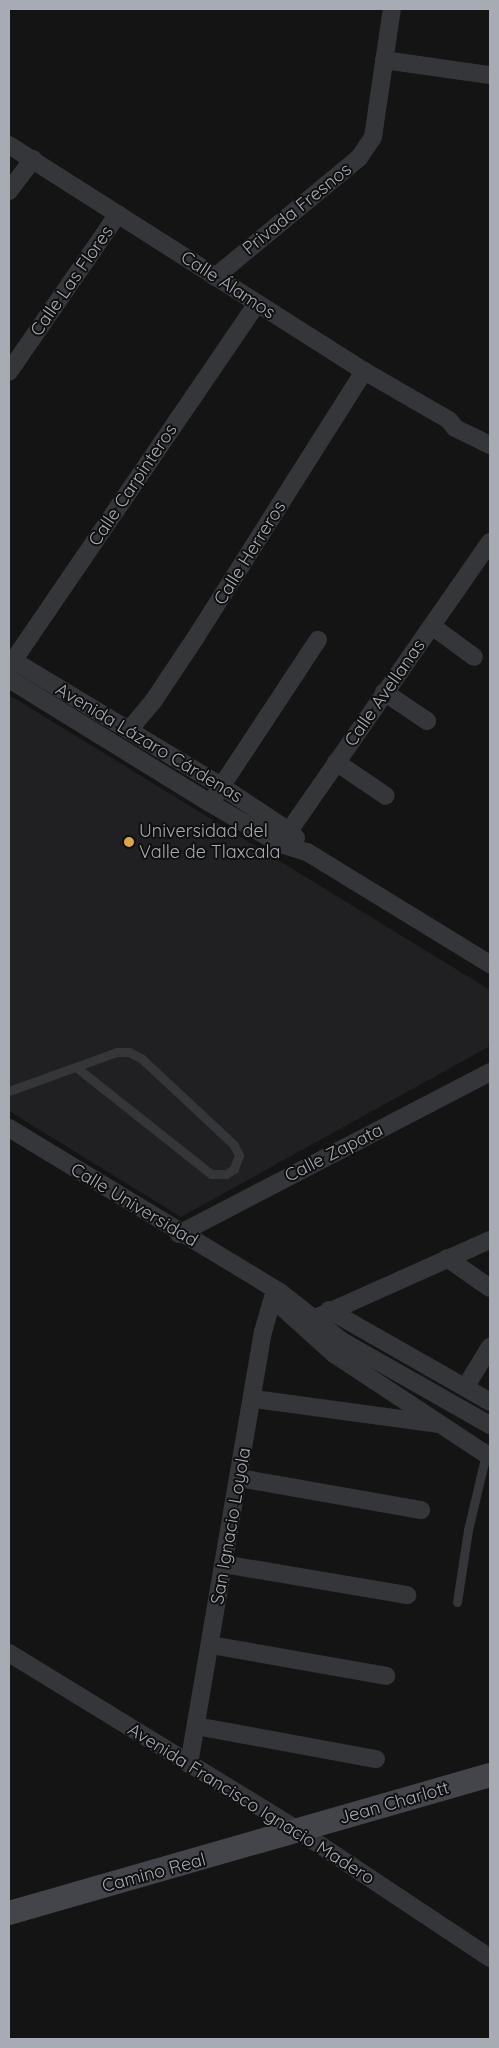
<!DOCTYPE html>
<html>
<head>
<meta charset="utf-8">
<style>
  body { margin:0 }
  #map { position:relative; width:499px; height:2048px; overflow:hidden; background:#141415; font-family:Quicksand,sans-serif }
  div>[style] { position:absolute }
  .built>* { inset:0; background:#202022 }
  .lane>* { height:9px; margin:-4.5px; padding:0 4.5px; transform-origin:4.5px; border-radius:4.5px; background:#35363a }
  .street>* { height:18px; margin:-9px; padding:0 9px; transform-origin:9px; border-radius:9px; background:#35363a }
  .secondary>* { height:24px; margin:-12px; padding:0 12px; transform-origin:12px; border-radius:12px; background:#44454a }
  .dots>* { width:14px; height:14px; translate:-50% -50%; box-sizing:border-box; border:2px solid #0f0f10; border-radius:50% }
  span { translate:-50% -50%; white-space:nowrap; text-align:center; line-height:1.15; -webkit-text-stroke:4px #0f0f10; paint-order:stroke }
  .street-label { font-size:18px; color:#a7abb4 }
  .poi-label { font-size:18px; color:#a7abb4 }
  .left { translate:0 -50%; text-align:left }
  .frame { position:absolute; inset:0; border:10px solid #a7abb4; pointer-events:none }
</style>
</head>
<body>
<div id="map">
  <div class="built">
    <i style="clip-path:polygon(9px 695px,490px 990px,490px 1046px,181px 1217px,9px 1111px)"></i>
  </div>
  <div class="lane">
    <i style="left:9px;top:1091px;width:115px;rotate:-19.9deg"></i>
    <i style="left:117px;top:1052px;width:12px"></i>
    <i style="left:129px;top:1052px;width:15px;rotate:28deg"></i>
    <i style="left:142px;top:1059px;width:125px;rotate:43deg"></i>
    <i style="left:233px;top:1144px;width:13px;rotate:61deg"></i>
    <i style="left:239px;top:1155px;width:15px;rotate:110deg"></i>
    <i style="left:234px;top:1169px;width:9px;rotate:148deg"></i>
    <i style="left:226px;top:1174px;width:15px;rotate:180deg"></i>
    <i style="left:211px;top:1174px;width:172px;rotate:-141.6deg"></i>
    <i style="left:457px;top:1602px;width:73px;rotate:-81.3deg"></i>
    <i style="left:468px;top:1530px;width:78px;rotate:-76.7deg"></i>
  </div>
  <div class="street">
    <i style="left:384px;top:60px;width:107px;rotate:8.1deg"></i>
    <i style="left:9px;top:145px;width:421px;rotate:32.5deg"></i>
    <i style="left:364px;top:371px;width:98px;rotate:30deg"></i>
    <i style="left:449px;top:420px;width:10px;rotate:53deg"></i>
    <i style="left:455px;top:428px;width:39px;rotate:26deg"></i>
    <i style="left:9px;top:191px;width:40px;rotate:-53deg"></i>
    <i style="left:215px;top:277px;width:187px;rotate:-39.6deg"></i>
    <i style="left:359px;top:158px;width:25px;rotate:-56deg"></i>
    <i style="left:373px;top:137px;width:129px;rotate:-81.6deg"></i>
    <i style="left:9px;top:372px;width:192px;rotate:-55.4deg"></i>
    <i style="left:432px;top:626px;width:52px;rotate:36.4deg"></i>
    <i style="left:9px;top:658px;width:248px;rotate:31.1deg"></i>
    <i style="left:221px;top:786px;width:82px;rotate:33.5deg"></i>
    <i style="left:289px;top:831px;width:10px;rotate:45deg"></i>
    <i style="left:9px;top:667px;width:440px;rotate:-55.7deg"></i>
    <i style="left:9px;top:679px;width:236px;rotate:31.7deg"></i>
    <i style="left:210px;top:803px;width:81px;rotate:30.4deg"></i>
    <i style="left:280px;top:844px;width:28px;rotate:17deg"></i>
    <i style="left:307px;top:852px;width:215px;rotate:31.5deg"></i>
    <i style="left:384px;top:692px;width:52px;rotate:34deg"></i>
    <i style="left:129px;top:730px;width:39px;rotate:-50deg"></i>
    <i style="left:154px;top:700px;width:76px;rotate:-56.3deg"></i>
    <i style="left:196px;top:637px;width:315px;rotate:-57.7deg"></i>
    <i style="left:336px;top:762px;width:60px;rotate:34.2deg"></i>
    <i style="left:215px;top:796px;width:187px;rotate:-56.6deg"></i>
    <i style="left:280px;top:844px;width:368px;rotate:-55.2deg"></i>
    <i style="left:9px;top:1128px;width:317px;rotate:31.2deg"></i>
    <i style="left:280px;top:1292px;width:79px;rotate:38.3deg"></i>
    <i style="left:342px;top:1341px;width:170px;rotate:29.6deg"></i>
    <i style="left:179px;top:1234px;width:351px;rotate:-27.5deg"></i>
    <i style="left:447px;top:1258px;width:52px;rotate:34.9deg"></i>
    <i style="left:281px;top:1306px;width:72px;rotate:42.2deg"></i>
    <i style="left:334px;top:1354px;width:187px;rotate:33.4deg"></i>
    <i style="left:329px;top:1310px;width:185px;rotate:29.7deg"></i>
    <i style="left:302px;top:1324px;width:206px;rotate:-24.1deg"></i>
    <i style="left:466px;top:1386px;width:46px;rotate:-58.4deg"></i>
    <i style="left:254px;top:1399px;width:187px;rotate:7.7deg"></i>
    <i style="left:239px;top:1478px;width:185px;rotate:10deg"></i>
    <i style="left:223px;top:1564px;width:187px;rotate:9.6deg"></i>
    <i style="left:211px;top:1645px;width:178px;rotate:10deg"></i>
    <i style="left:9px;top:1653px;width:340px;rotate:31.5deg"></i>
    <i style="left:299px;top:1831px;width:229px;rotate:33.6deg"></i>
    <i style="left:196px;top:1726px;width:183px;rotate:10.4deg"></i>
    <i style="left:189px;top:1764px;width:438px;rotate:-80.3deg"></i>
    <i style="left:263px;top:1332px;width:35px;rotate:-74deg"></i>
    <i style="left:273px;top:1298px;width:9px;rotate:-41deg"></i>
  </div>
  <div class="secondary">
    <i style="left:9px;top:1913px;width:500px;rotate:-16.01deg"></i>
  </div>
  <div class="dots">
    <i style="left:129px;top:842px;background:#dda644"></i>
  </div>
  <div class="street-label">
    <span style="left:297px;top:209px;rotate:-39deg">Privada Fresnos</span>
    <span style="left:72px;top:281px;rotate:-55deg">Calle Las Flores</span>
    <span style="left:228px;top:285px;rotate:33deg">Calle Álamos</span>
    <span style="left:133px;top:485px;rotate:-56deg">Calle Carpinteros</span>
    <span style="left:250px;top:553px;rotate:-58deg">Calle Herreros</span>
    <span style="left:385px;top:693px;rotate:-55deg">Calle Avellanas</span>
    <span style="left:149px;top:743px;rotate:31deg">Avenida Lázaro Cárdenas</span>
    <span style="left:334px;top:1153px;rotate:-27deg">Calle Zapata</span>
    <span style="left:134px;top:1205px;rotate:31deg">Calle Universidad</span>
    <span style="left:231px;top:1526px;rotate:-80deg">San Ignacio Loyola</span>
    <span style="left:394px;top:1803px;rotate:-16deg">Jean Charlott</span>
    <span style="left:251px;top:1804px;rotate:32deg">Avenida Francisco Ignacio Madero</span>
    <span style="left:154px;top:1873px;rotate:-15deg">Camino Real</span>
  </div>
  <div class="poi-label">
    <span class="left" style="left:139px;top:842px">Universidad del<br>Valle de Tlaxcala</span>
  </div>
  <div class="frame"></div>
</div>
</body>
</html>
